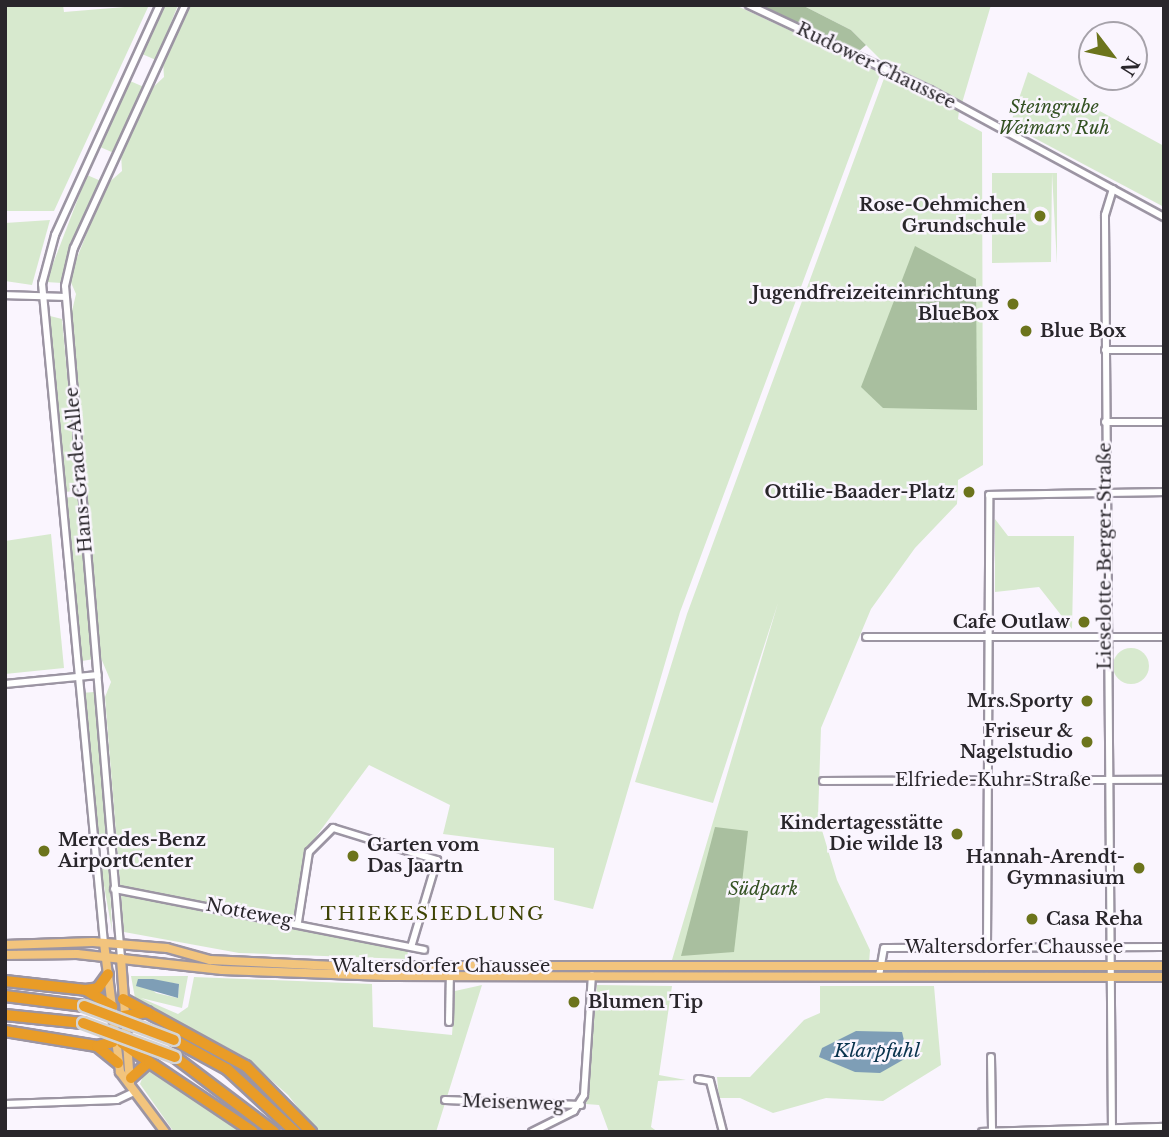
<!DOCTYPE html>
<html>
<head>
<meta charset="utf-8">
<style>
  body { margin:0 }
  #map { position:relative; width:1169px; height:1137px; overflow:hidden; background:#faf5fe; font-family:"Libre Baskerville",serif }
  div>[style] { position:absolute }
  .green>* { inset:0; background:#d7e9ce }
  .round { border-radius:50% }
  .forest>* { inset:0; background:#a9bf9f }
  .water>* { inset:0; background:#7e9eb6 }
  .roads { filter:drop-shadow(2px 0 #9c95a3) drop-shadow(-2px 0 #9c95a3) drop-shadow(0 2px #9c95a3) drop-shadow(0 -2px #9c95a3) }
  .minor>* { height:6px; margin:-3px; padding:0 3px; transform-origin:3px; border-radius:3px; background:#fff }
  .major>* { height:8px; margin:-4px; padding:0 4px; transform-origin:4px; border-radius:4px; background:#f2c47d }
  .highway>* { height:10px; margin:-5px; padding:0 5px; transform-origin:5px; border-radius:5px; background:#e99c27 }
  .bridges { filter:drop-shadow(2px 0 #d4d4d5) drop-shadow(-2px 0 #d4d4d5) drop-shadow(0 2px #d4d4d5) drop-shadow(0 -2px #d4d4d5) }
  .highway-bridge>* { height:10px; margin:-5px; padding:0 5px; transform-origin:5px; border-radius:5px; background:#e99c27 }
  .dots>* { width:19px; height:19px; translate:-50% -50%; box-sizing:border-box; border:4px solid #faf5fe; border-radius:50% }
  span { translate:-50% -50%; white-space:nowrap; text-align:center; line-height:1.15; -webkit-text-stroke:5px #faf5fe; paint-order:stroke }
  .street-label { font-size:18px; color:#29262b }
  .park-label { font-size:18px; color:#345223; font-style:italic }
  .poi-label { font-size:18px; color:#29262b; font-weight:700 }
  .right { translate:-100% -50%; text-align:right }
  .left { translate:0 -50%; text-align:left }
  .neighbourhood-label { font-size:19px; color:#3e4304; letter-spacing:2px }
  .water-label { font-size:19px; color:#09334d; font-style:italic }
  .frame { position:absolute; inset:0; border:7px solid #29262b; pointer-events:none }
  .north { position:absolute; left:1078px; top:21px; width:70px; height:70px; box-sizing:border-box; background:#faf5fe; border:2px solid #a6a2aa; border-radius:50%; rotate:122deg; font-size:19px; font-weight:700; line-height:28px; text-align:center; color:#29262b }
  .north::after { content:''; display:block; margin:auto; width:24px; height:32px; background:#6c741c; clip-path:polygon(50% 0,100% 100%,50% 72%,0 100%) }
</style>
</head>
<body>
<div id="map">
  <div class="green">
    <i style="clip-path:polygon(5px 5px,63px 5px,64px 12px,149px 5px,54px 211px,5px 211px)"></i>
    <i style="clip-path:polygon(164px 5px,178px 5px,156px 60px,142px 54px)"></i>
    <i style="clip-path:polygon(189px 5px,735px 5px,881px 72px,680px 612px,593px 909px,554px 900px,554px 848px,443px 834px,450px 805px,369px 765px,309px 846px,293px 929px,408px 951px,407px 959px,239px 953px,124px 932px,105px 697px,111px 682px,101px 658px,69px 324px,76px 294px,69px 278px,106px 185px,122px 171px,121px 154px,150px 90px,164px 77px,163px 61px)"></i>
    <i style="clip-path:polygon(802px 5px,991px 5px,962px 103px,884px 63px,851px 30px)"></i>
    <i style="clip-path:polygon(1028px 72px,1164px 146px,1164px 207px,1010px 125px)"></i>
    <i style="clip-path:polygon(886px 73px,959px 111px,958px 119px,982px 132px,983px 465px,958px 480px,957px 504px,915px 548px,871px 609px,821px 728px,818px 817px,837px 880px,870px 950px,869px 963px,672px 960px,778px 603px,713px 803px,635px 782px,687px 614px)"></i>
    <i style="clip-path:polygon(130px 81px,144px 87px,114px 153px,100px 147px)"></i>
    <i style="clip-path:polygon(992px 173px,1057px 173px,1057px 264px,1052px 173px,1051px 262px,992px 263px)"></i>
    <i style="clip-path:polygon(87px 175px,101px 181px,62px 283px,46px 282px)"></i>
    <i style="clip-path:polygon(50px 220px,32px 285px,5px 281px,5px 223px)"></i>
    <i style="clip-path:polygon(46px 315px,62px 319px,78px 491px,63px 492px)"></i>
    <i style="clip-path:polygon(79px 496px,94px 659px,82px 661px,64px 498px)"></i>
    <i style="clip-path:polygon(995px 519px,1008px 536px,1074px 536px,1072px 629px,1039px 587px,995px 592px)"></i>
    <i style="clip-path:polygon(51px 534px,64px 668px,5px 674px,5px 541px)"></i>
    <i class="round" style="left:1113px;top:648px;width:36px;height:36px"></i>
    <i style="clip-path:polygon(94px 692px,110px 843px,97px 845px,81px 693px)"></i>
    <i style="clip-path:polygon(112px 862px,110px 885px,112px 931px,100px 863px)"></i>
    <i style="clip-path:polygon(evenodd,131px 976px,188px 976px,182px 1008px,141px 998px,178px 1014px,188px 1007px,194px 977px,372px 984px,373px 1027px,452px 1035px,455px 991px,482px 985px,436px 1132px,317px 1132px,288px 1095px,245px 1057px,135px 998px,131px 976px,157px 981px,179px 984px,178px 998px,156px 993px,151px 989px,157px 981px)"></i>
    <i style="clip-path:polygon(597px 985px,672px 986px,659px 1075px,686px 1080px,658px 1081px,651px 1127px,658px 1132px,609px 1132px,599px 1105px,586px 1104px)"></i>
    <i style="clip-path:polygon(820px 986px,934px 986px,941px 1065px,883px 1101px,826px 1098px,773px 1113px,740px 1098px,719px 1098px,717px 1077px,750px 1077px,804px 1020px,820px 1013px)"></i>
    <i style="clip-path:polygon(147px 1066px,245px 1132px,174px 1132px,140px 1084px)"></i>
  </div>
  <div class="forest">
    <i style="clip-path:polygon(757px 5px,802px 5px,851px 30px,866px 45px,858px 52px)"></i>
    <i style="clip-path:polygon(915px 246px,976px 279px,977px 410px,883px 408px,861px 387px)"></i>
    <i style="clip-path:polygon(715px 827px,748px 831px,734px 952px,681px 956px)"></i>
  </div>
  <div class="water">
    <i style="clip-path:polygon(153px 979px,179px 984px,178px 998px,136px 986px,138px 979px)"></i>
    <i style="clip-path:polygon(856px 1031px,902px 1032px,908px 1057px,880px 1073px,855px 1072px,819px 1057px,822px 1048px)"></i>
  </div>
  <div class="roads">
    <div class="minor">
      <i style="left:749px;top:5px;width:200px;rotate:25.2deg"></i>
      <i style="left:930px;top:90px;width:266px;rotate:28.5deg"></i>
      <i style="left:5px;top:295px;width:59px;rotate:1.9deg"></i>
      <i style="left:1105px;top:350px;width:59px"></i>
      <i style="left:1105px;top:422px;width:59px"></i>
      <i style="left:866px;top:637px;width:298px"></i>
      <i style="left:5px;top:684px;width:93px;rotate:-5.5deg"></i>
      <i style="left:823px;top:781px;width:341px;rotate:-0.2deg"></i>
      <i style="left:114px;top:889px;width:316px;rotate:11.1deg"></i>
      <i style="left:298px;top:922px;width:71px;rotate:-81.1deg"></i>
      <i style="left:309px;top:852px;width:34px;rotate:-45deg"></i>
      <i style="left:333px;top:828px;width:109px;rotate:17.1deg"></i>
      <i style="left:437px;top:860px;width:88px;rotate:106.6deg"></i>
      <i style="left:104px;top:943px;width:662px;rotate:-95.37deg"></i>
      <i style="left:42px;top:284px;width:51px;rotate:-75.1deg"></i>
      <i style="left:55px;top:235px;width:253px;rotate:-65.5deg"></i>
      <i style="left:987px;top:947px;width:452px;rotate:-89.7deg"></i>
      <i style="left:989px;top:495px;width:175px;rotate:-1deg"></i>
      <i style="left:121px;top:958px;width:674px;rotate:-94.76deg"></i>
      <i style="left:65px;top:286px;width:39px;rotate:-77deg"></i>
      <i style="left:74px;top:248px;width:267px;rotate:-65.4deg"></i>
      <i style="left:879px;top:976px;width:28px;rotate:-80deg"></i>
      <i style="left:884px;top:948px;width:280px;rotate:-0.2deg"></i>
      <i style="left:449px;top:1022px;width:50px;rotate:-88.9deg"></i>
      <i style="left:991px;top:1057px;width:74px;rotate:89.2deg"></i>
      <i style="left:698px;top:1079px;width:12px;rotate:9deg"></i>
      <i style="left:710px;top:1081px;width:53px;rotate:75.7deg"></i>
      <i style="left:445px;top:1100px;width:136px;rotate:2.1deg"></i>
      <i style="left:5px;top:1104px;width:112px;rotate:-2deg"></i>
      <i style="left:117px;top:1100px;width:17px;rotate:-25deg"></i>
      <i style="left:532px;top:1132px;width:47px;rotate:-26.6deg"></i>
      <i style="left:574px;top:1111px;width:19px;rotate:-58deg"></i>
      <i style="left:584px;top:1095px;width:120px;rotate:-86.2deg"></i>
      <i style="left:982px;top:1132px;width:182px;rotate:-1.6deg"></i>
      <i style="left:1112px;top:1132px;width:917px;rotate:-90.44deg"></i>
      <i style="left:1105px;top:215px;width:27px;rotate:-73deg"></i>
    </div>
    <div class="major">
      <i style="left:104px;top:943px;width:130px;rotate:82.9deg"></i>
      <i style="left:120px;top:1072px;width:75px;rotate:53.1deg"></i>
      <i style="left:5px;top:945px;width:88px;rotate:-2deg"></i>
      <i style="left:93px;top:942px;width:74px;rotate:4.6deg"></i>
      <i style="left:167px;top:948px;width:45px;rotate:15.6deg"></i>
      <i style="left:210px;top:960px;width:125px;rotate:2.7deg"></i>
      <i style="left:335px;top:966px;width:829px"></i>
      <i style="left:5px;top:955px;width:72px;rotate:-0.8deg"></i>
      <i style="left:77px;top:954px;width:146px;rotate:6.3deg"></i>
      <i style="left:222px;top:970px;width:165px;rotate:2.1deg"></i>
      <i style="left:387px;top:976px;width:777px;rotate:0.07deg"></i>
      <i style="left:121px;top:958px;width:126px;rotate:85.9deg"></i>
    </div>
    <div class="highway">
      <i style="left:5px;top:981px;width:81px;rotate:6.3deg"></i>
      <i style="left:86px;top:990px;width:12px;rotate:-9deg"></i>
      <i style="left:98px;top:988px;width:17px;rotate:-54deg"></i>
      <i style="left:86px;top:990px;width:31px;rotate:32deg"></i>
      <i style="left:5px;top:996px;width:80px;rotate:7.2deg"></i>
      <i style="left:123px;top:999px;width:140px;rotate:28.6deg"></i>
      <i style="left:246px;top:1066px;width:93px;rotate:45.4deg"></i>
      <i style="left:5px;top:1015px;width:78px;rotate:5.9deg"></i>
      <i style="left:123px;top:1016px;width:25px;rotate:-9deg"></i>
      <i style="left:5px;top:1031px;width:93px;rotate:9.3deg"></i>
      <i style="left:97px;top:1046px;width:27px;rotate:39deg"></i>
      <i style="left:174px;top:1040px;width:60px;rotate:28.7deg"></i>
      <i style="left:227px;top:1069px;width:93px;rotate:42.8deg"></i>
      <i style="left:122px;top:1043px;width:33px;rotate:35deg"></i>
      <i style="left:97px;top:1046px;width:16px;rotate:-14deg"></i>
      <i style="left:175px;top:1057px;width:124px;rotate:37.1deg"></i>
      <i style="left:131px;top:1078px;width:24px;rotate:-42deg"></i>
      <i style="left:149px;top:1062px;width:125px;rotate:33.9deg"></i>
    </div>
  </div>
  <div class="bridges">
    <div class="highway-bridge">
      <i style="left:84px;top:1006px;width:96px;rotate:20.7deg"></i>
      <i style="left:83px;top:1023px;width:98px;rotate:20.3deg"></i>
    </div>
  </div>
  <div class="dots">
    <i style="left:1040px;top:216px;background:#6c741c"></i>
    <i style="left:1013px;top:304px;background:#6c741c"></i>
    <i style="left:1026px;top:331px;background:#6c741c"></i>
    <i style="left:969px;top:492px;background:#6c741c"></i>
    <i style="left:1084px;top:622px;background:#6c741c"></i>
    <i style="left:1087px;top:701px;background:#6c741c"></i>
    <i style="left:1087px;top:742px;background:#6c741c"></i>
    <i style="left:957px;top:834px;background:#6c741c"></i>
    <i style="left:44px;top:851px;background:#6c741c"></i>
    <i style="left:353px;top:856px;background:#6c741c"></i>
    <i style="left:1139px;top:868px;background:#6c741c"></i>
    <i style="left:1032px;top:919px;background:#6c741c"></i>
    <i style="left:574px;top:1002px;background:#6c741c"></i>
  </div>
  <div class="street-label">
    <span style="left:876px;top:66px;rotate:26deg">Rudower Chaussee</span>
    <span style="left:79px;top:470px;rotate:-95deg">Hans-Grade-Allee</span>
    <span style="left:1105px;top:556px;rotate:-90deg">Lieselotte-Berger-Straße</span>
    <span style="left:993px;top:780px">Elfriede-Kuhr-Straße</span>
    <span style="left:249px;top:913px;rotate:11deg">Notteweg</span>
    <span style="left:1014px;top:947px">Waltersdorfer Chaussee</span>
    <span style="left:441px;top:966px">Waltersdorfer Chaussee</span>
    <span style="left:513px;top:1103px;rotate:2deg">Meisenweg</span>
  </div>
  <div class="park-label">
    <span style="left:1054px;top:118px">Steingrube<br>Weimars Ruh</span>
    <span style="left:763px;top:889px">Südpark</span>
  </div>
  <div class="poi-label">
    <span class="right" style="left:1026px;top:216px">Rose-Oehmichen<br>Grundschule</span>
    <span class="right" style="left:999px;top:304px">Jugendfreizeiteinrichtung<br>BlueBox</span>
    <span class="left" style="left:1040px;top:331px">Blue Box</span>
    <span class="right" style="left:955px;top:492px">Ottilie-Baader-Platz</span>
    <span class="right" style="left:1070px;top:622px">Cafe Outlaw</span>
    <span class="right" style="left:1073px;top:701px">Mrs.Sporty</span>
    <span class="right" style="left:1073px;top:742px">Friseur &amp;<br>Nagelstudio</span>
    <span class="right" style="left:943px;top:834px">Kindertagesstätte<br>Die wilde 13</span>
    <span class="left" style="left:58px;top:851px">Mercedes-Benz<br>AirportCenter</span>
    <span class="left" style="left:367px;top:856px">Garten vom<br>Das Jaartn</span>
    <span class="right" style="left:1125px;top:868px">Hannah-Arendt-<br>Gymnasium</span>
    <span class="left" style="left:1046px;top:919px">Casa Reha</span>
    <span class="left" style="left:588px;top:1002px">Blumen Tip</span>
  </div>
  <div class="neighbourhood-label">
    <span style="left:433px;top:914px">THIEKESIEDLUNG</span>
  </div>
  <div class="water-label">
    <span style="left:877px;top:1051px">Klarpfuhl</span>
  </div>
  <div class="frame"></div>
  <div class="north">N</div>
</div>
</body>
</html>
